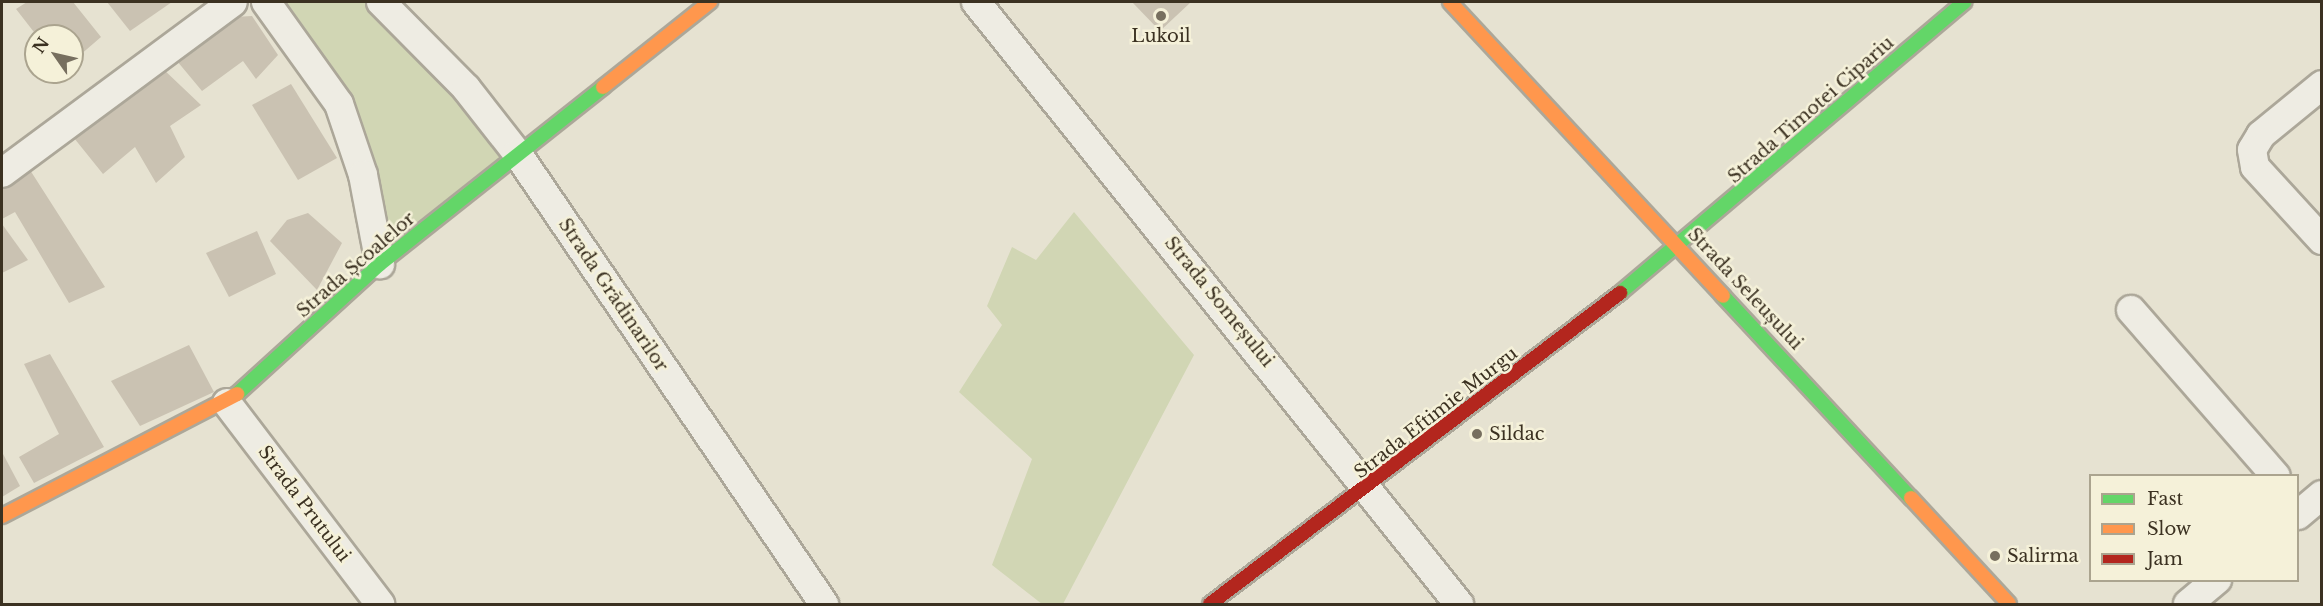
<!DOCTYPE html>
<html>
<head>
<meta charset="utf-8">
<style>
  body { margin:0 }
  #map { position:relative; width:2323px; height:606px; overflow:hidden; background:#e6e2d1; font-family:"Libre Baskerville",serif }
  div>[style] { position:absolute }
  .green>* { inset:0; background:#d1d6b4 }
  .building>* { inset:0; background:#cac2b2 }
  .roads { filter:drop-shadow(2px 0 #aca799) drop-shadow(-2px 0 #aca799) drop-shadow(0 2px #aca799) drop-shadow(0 -2px #aca799) }
  .street>* { height:28px; margin:-14px; padding:0 14px; transform-origin:14px; border-radius:14px; background:#eeece3 }
  .fast>* { height:14px; margin:-7px; padding:0 7px; transform-origin:7px; border-radius:7px; background:#63d668 }
  .slow>* { height:14px; margin:-7px; padding:0 7px; transform-origin:7px; border-radius:7px; background:#ff974d }
  .jam>* { height:14px; margin:-7px; padding:0 7px; transform-origin:7px; border-radius:7px; background:#b3261e }
  .dots>* { width:16px; height:16px; translate:-50% -50%; box-sizing:border-box; border:3px solid #f5f1d9; border-radius:50% }
  span { translate:-50% -50%; white-space:nowrap; text-align:center; line-height:1.15; -webkit-text-stroke:5px #f5f1d9; paint-order:stroke }
  .poi-label { font-size:18px; color:#3b3121 }
  .left { translate:0 -50%; text-align:left }
  .street-label { font-size:18px; color:#3b3121 }
  .frame { position:absolute; inset:0; border:3px solid #3b3121; pointer-events:none }
  .legend { position:absolute; left:2089px; top:474px; width:210px; height:108px; box-sizing:border-box; background:#f5f1d9; border:2px solid #aba48f; margin:0; padding:8px 10px; list-style:none; font-size:18px; color:#3b3121 }
  .legend li { display:flex; align-items:center; gap:12px; height:30px }
  .legend b { width:30px; border:2px solid #aba48f }
  .north { position:absolute; left:24px; top:24px; width:60px; height:60px; box-sizing:border-box; background:#f5f1d9; border:2px solid #aba48f; border-radius:50%; rotate:304deg; font-size:16px; font-weight:700; line-height:24px; text-align:center; color:#3b3121 }
  .north::after { content:''; display:block; margin:auto; width:21px; height:27px; background:#776f5f; clip-path:polygon(50% 0,100% 100%,50% 72%,0 100%) }
</style>
</head>
<body>
<div id="map">
  <div class="green">
    <i style="clip-path:polygon(266px 2px,382px 2px,517px 153px,380px 264px,363px 175px)"></i>
    <i style="clip-path:polygon(1074px 212px,1194px 355px,1063px 604px,1042px 604px,992px 565px,1032px 459px,959px 392px,1002px 325px,987px 306px,1012px 247px,1036px 260px)"></i>
  </div>
  <div class="building">
    <i style="clip-path:polygon(27px 2px,73px 2px,101px 37px,72px 62px,72px 36px,37px 36px,16px 9px)"></i>
    <i style="clip-path:polygon(107px 2px,172px 2px,130px 31px)"></i>
    <i style="clip-path:polygon(1132px 2px,1191px 2px,1160px 31px)"></i>
    <i style="clip-path:polygon(252px 16px,278px 55px,256px 79px,243px 61px,202px 91px,177px 61px,234px 17px)"></i>
    <i style="clip-path:polygon(161px 67px,201px 105px,170px 126px,185px 157px,156px 183px,135px 147px,103px 174px,74px 138px)"></i>
    <i style="clip-path:polygon(291px 84px,337px 158px,298px 180px,252px 105px)"></i>
    <i style="clip-path:polygon(30px 170px,105px 287px,69px 303px,15px 212px,2px 219px,2px 186px)"></i>
    <i style="clip-path:polygon(308px 213px,342px 243px,317px 290px,270px 241px,287px 220px)"></i>
    <i style="clip-path:polygon(2px 224px,28px 260px,2px 273px)"></i>
    <i style="clip-path:polygon(257px 231px,276px 274px,229px 297px,206px 253px)"></i>
    <i style="clip-path:polygon(189px 345px,214px 392px,140px 426px,111px 381px)"></i>
    <i style="clip-path:polygon(50px 354px,104px 447px,34px 483px,19px 457px,59px 434px,24px 364px)"></i>
    <i style="clip-path:polygon(2px 452px,20px 486px,2px 497px)"></i>
  </div>
  <div class="roads">
    <div class="street">
      <i style="left:266px;top:2px;width:125px;rotate:54.4deg"></i>
      <i style="left:339px;top:104px;width:75px;rotate:71.3deg"></i>
      <i style="left:363px;top:175px;width:91px;rotate:79.2deg"></i>
      <i style="left:381px;top:2px;width:121px;rotate:45.3deg"></i>
      <i style="left:466px;top:88px;width:83px;rotate:51.9deg"></i>
      <i style="left:517px;top:153px;width:546px;rotate:55.76deg"></i>
      <i style="left:976px;top:2px;width:772px;rotate:51.26deg"></i>
      <i style="left:2322px;top:85px;width:79px;rotate:140.7deg"></i>
      <i style="left:2261px;top:135px;width:17px;rotate:121deg"></i>
      <i style="left:2252px;top:150px;width:17px;rotate:80deg"></i>
      <i style="left:2255px;top:167px;width:99px;rotate:47.5deg"></i>
      <i style="left:2px;top:173px;width:287px;rotate:-36.5deg"></i>
      <i style="left:2131px;top:310px;width:220px;rotate:48.9deg"></i>
      <i style="left:227px;top:403px;width:253px;rotate:52.7deg"></i>
      <i style="left:2298px;top:515px;width:31px;rotate:-40deg"></i>
      <i style="left:2188px;top:604px;width:38px;rotate:-40deg"></i>
    </div>
    <div class="fast">
      <i style="left:1620px;top:293px;width:451px;rotate:-40.2deg"></i>
      <i style="left:1723px;top:296px;width:276px;rotate:47.1deg"></i>
      <i style="left:237px;top:394px;width:193px;rotate:-42.3deg"></i>
      <i style="left:380px;top:264px;width:285px;rotate:-38.4deg"></i>
    </div>
    <div class="slow">
      <i style="left:1450px;top:2px;width:401px;rotate:47.1deg"></i>
      <i style="left:603px;top:87px;width:137px;rotate:-38.5deg"></i>
      <i style="left:1911px;top:498px;width:144px;rotate:47.2deg"></i>
      <i style="left:2px;top:516px;width:265px;rotate:-27.4deg"></i>
    </div>
    <div class="jam">
      <i style="left:1210px;top:604px;width:515px;rotate:-37.18deg"></i>
    </div>
  </div>
  <div class="dots">
    <i style="left:1161px;top:16px;background:#776f5f"></i>
    <i style="left:1477px;top:434px;background:#776f5f"></i>
    <i style="left:1995px;top:556px;background:#776f5f"></i>
  </div>
  <div class="poi-label">
    <span style="left:1161px;top:36px">Lukoil</span>
    <span class="left" style="left:1489px;top:434px">Sildac</span>
    <span class="left" style="left:2007px;top:556px">Salirma</span>
  </div>
  <div class="street-label">
    <span style="left:1811px;top:110px;rotate:-41deg">Strada Timotei Cipariu</span>
    <span style="left:356px;top:265px;rotate:-41deg">Strada Școalelor</span>
    <span style="left:1745px;top:289px;rotate:47deg">Strada Seleușului</span>
    <span style="left:613px;top:295px;rotate:56deg">Strada Grădinarilor</span>
    <span style="left:1219px;top:302px;rotate:51deg">Strada Someșului</span>
    <span style="left:1436px;top:413px;rotate:-38deg">Strada Eftimie Murgu</span>
    <span style="left:304px;top:504px;rotate:53deg">Strada Prutului</span>
  </div>
  <div class="frame"></div>
  <ul class="legend">
  <li><b style="height:8px;background:#63d668"></b>Fast</li>
  <li><b style="height:8px;background:#ff974d"></b>Slow</li>
  <li><b style="height:8px;background:#b3261e"></b>Jam</li>
  </ul>
  <div class="north">N</div>
</div>
</body>
</html>
